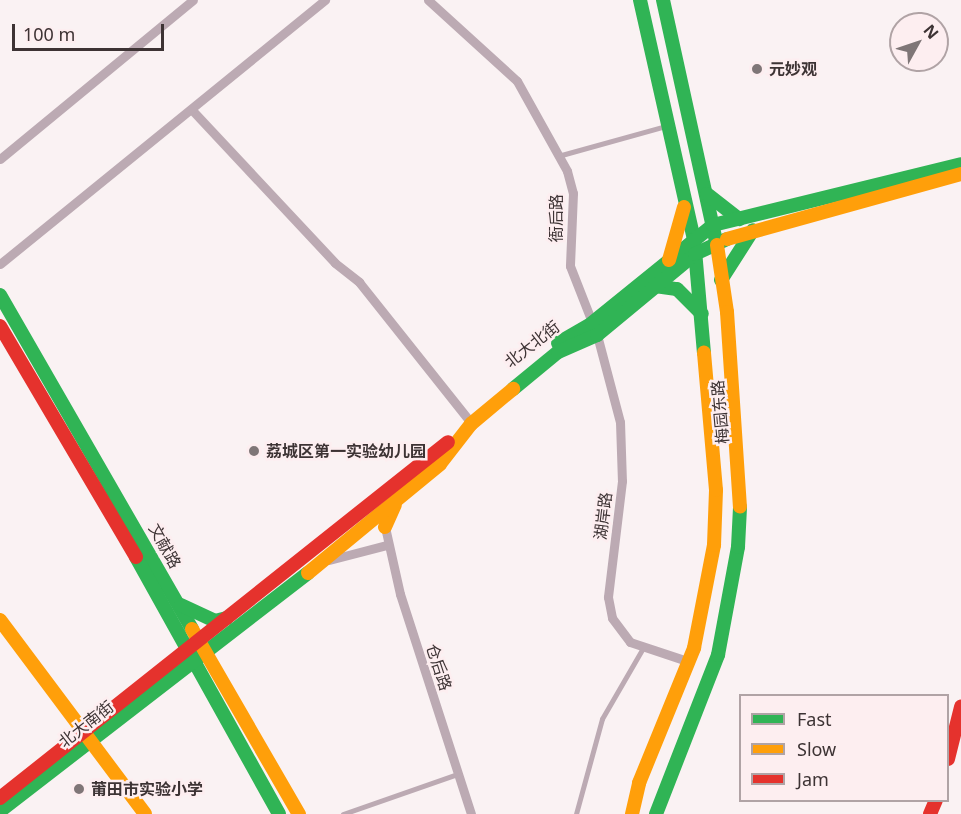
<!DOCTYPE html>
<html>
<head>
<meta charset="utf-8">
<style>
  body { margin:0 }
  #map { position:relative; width:961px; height:814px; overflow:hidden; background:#faf2f3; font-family:"Noto Sans","Noto Sans SC",sans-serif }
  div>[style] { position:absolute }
  .lane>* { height:4.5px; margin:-2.25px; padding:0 2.25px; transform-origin:2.25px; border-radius:2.25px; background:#bcaab3 }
  .street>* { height:9px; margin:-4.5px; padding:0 4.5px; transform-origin:4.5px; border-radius:4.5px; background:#bcaab3 }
  .fast>* { height:14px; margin:-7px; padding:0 7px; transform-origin:7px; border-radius:7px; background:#30b455 }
  .slow>* { height:14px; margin:-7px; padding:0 7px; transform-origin:7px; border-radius:7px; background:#ff9f0a }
  .jam>* { height:14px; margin:-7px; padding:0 7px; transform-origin:7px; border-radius:7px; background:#e5322d }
  .dots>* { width:16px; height:16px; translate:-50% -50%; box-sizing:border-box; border:3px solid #fdeef0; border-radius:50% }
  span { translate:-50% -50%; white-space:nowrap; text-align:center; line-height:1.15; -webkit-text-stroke:5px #fdeef0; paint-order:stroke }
  .poi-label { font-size:16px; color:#3d3334; font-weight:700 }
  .left { translate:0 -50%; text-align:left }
  .street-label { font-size:16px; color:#3d3334 }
  .legend { position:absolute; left:739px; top:694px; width:210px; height:108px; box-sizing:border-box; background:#fdeef0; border:2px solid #b0a3a5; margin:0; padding:8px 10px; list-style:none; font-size:18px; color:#3d3334 }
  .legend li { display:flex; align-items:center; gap:12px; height:30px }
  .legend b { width:30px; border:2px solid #b0a3a5 }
  .north { position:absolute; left:889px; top:12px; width:60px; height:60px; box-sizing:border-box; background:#fdeef0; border:2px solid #b0a3a5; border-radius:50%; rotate:50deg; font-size:16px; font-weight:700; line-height:24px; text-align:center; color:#3d3334 }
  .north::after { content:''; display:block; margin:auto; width:21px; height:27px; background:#7f7677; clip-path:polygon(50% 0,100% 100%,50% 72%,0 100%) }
  .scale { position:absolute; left:12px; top:24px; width:152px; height:27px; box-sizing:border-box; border:3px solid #3d3334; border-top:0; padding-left:8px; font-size:18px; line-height:21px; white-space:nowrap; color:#3d3334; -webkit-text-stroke:4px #fdeef0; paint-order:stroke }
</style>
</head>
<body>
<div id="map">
  <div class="lane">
    <i style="left:558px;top:156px;width:112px;rotate:-15.5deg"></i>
    <i style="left:343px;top:814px;width:122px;rotate:-19.2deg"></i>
    <i style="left:576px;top:814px;width:98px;rotate:-74.7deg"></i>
    <i style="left:602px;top:719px;width:82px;rotate:-60deg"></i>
  </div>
  <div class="street">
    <i style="left:428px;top:0;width:120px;rotate:42.3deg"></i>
    <i style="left:517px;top:81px;width:103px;rotate:60.9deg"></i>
    <i style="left:567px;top:171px;width:23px;rotate:75deg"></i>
    <i style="left:573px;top:193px;width:73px;rotate:92.4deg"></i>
    <i style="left:570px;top:266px;width:74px;rotate:68.6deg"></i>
    <i style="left:597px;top:335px;width:90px;rotate:75.2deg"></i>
    <i style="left:620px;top:422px;width:59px;rotate:88.1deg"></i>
    <i style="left:622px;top:481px;width:117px;rotate:96.9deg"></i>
    <i style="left:608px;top:597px;width:21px;rotate:79deg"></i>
    <i style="left:612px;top:618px;width:30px;rotate:53deg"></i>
    <i style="left:630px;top:642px;width:63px;rotate:18.4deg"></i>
    <i style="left:192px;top:110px;width:209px;rotate:46.9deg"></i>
    <i style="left:335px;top:263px;width:31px;rotate:38deg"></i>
    <i style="left:359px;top:282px;width:174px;rotate:51.5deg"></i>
    <i style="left:0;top:159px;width:250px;rotate:-39.5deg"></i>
    <i style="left:0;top:264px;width:419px;rotate:-39.1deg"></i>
    <i style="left:385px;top:527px;width:69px;rotate:77.4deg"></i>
    <i style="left:400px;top:594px;width:231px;rotate:72.1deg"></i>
    <i style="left:329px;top:560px;width:60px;rotate:-14.5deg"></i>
  </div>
  <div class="fast">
    <i style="left:640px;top:0;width:245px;rotate:77.3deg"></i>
    <i style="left:694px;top:239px;width:114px;rotate:85deg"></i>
    <i style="left:663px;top:0;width:251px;rotate:77.6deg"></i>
    <i style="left:707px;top:194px;width:41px;rotate:38deg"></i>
    <i style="left:721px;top:280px;width:59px;rotate:-57.4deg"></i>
    <i style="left:655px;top:286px;width:22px;rotate:8deg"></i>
    <i style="left:677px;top:289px;width:35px;rotate:45deg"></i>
    <i style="left:0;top:295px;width:385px;rotate:60.1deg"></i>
    <i style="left:558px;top:343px;width:39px;rotate:-30deg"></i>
    <i style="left:592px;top:323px;width:156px;rotate:-39deg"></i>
    <i style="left:713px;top:225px;width:255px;rotate:-13.8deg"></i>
    <i style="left:513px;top:389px;width:58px;rotate:-39.4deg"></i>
    <i style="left:558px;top:352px;width:43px;rotate:-23.6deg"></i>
    <i style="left:597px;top:335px;width:127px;rotate:-39.6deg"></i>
    <i style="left:695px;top:254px;width:35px;rotate:-25deg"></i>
    <i style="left:136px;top:557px;width:294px;rotate:60.9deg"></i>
    <i style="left:181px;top:605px;width:38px;rotate:25deg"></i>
    <i style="left:215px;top:621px;width:12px;rotate:-14deg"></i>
    <i style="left:0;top:811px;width:389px;rotate:-37.7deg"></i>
    <i style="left:656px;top:814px;width:171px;rotate:-68.7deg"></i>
    <i style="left:718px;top:655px;width:110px;rotate:-79.5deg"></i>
    <i style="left:738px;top:547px;width:40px;rotate:-87.1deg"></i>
  </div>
  <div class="slow">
    <i style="left:727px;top:239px;width:243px;rotate:-15.5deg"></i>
    <i style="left:717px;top:245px;width:68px;rotate:81.5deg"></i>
    <i style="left:727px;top:312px;width:195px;rotate:86.2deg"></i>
    <i style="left:669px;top:260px;width:55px;rotate:-74.2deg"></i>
    <i style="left:385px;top:527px;width:24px;rotate:-66deg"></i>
    <i style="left:308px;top:573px;width:171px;rotate:-39.5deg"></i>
    <i style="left:440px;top:464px;width:51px;rotate:-52.2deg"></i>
    <i style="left:471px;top:424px;width:55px;rotate:-39.8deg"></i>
    <i style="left:0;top:620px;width:242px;rotate:53.2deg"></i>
    <i style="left:192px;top:629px;width:214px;rotate:60deg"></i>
    <i style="left:632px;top:814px;width:32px;rotate:-77deg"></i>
    <i style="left:639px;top:783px;width:146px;rotate:-67.8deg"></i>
    <i style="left:694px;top:648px;width:105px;rotate:-79deg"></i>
    <i style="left:714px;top:545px;width:55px;rotate:-87.9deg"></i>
    <i style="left:716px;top:490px;width:138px;rotate:-95deg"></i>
  </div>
  <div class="jam">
    <i style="left:0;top:326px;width:268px;rotate:59.5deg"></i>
    <i style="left:948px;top:759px;width:54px;rotate:-76deg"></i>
    <i style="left:0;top:798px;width:572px;rotate:-38.47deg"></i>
    <i style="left:930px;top:814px;width:15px;rotate:-67deg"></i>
  </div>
  <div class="dots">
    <i style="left:757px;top:69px;background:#7f7677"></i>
    <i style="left:254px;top:451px;background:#7f7677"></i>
    <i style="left:79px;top:789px;background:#7f7677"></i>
  </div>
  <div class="poi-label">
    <span class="left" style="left:769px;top:69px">元妙观</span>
    <span class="left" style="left:266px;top:451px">荔城区第一实验幼儿园</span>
    <span class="left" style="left:91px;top:789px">莆田市实验小学</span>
  </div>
  <div class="street-label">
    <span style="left:556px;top:218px;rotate:-90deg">衙后路</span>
    <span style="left:532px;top:344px;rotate:-38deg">北大北街</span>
    <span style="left:720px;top:412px;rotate:-95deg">梅园东路</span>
    <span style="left:603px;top:516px;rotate:-83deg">湖岸路</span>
    <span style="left:165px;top:546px;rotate:61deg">文献路</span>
    <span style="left:439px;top:667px;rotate:72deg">仓后路</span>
    <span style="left:86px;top:724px;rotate:-38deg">北大南街</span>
  </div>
  <ul class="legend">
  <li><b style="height:8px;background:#30b455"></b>Fast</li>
  <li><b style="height:8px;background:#ff9f0a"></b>Slow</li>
  <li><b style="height:8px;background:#e5322d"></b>Jam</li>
  </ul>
  <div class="north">N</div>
  <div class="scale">100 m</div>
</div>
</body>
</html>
